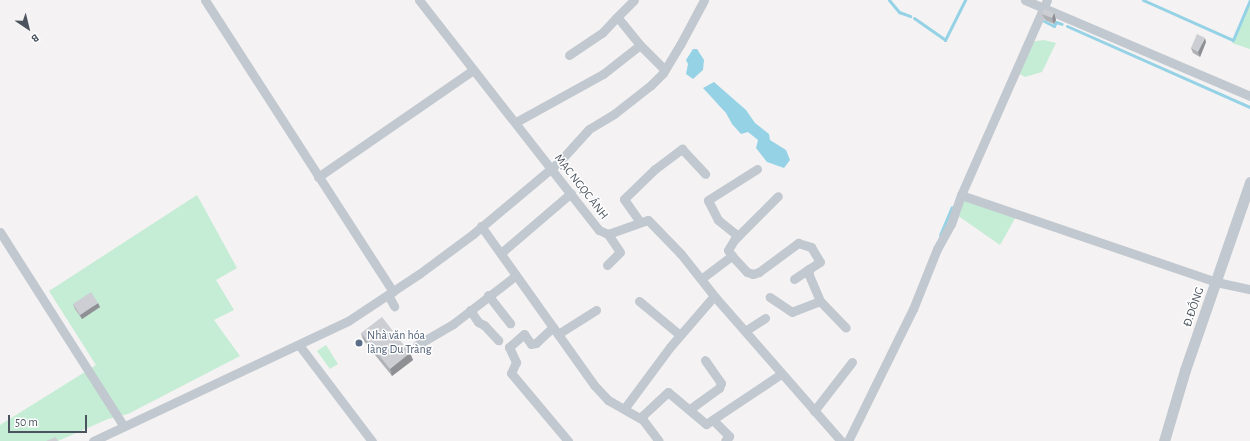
<!DOCTYPE html>
<html>
<head>
<meta charset="utf-8">
<style>
  body { margin:0 }
  #map { position:relative; width:1250px; height:441px; overflow:hidden; background:#f4f2f2; font-family:"Alegreya Sans",sans-serif }
  div>[style] { position:absolute }
  .green>* { inset:0; background:#c5edd5 }
  .water>* { inset:0; background:#95d2e6 }
  .stream>* { height:3px; margin:-1.5px; padding:0 1.5px; transform-origin:1.5px; border-radius:1.5px; background:#95d2e6 }
  .minor>* { height:9px; margin:-4.5px; padding:0 4.5px; transform-origin:4.5px; border-radius:4.5px; background:#c1c8cf }
  .tertiary>* { height:11px; margin:-5.5px; padding:0 5.5px; transform-origin:5.5px; border-radius:5.5px; background:#c1c8cf }
  .wall>* { inset:0; background:#afb1b5 }
  .shaded-wall>* { inset:0; background:#8f9094 }
  .building>* { inset:0; background:#ccced3 }
  .dots>* { width:11px; height:11px; translate:-50% -50%; box-sizing:border-box; border:2px solid #fff; border-radius:50% }
  span { translate:-50% -50%; white-space:nowrap; text-align:center; line-height:1.15; -webkit-text-stroke:3px #fff; paint-order:stroke }
  .street-label { font-size:12px; color:#4b545e }
  .service-label { font-size:12px; color:#4e5e75 }
  .left { translate:0 -50%; text-align:left }
  .north { position:absolute; left:8px; top:8px; width:40px; height:40px; -webkit-text-stroke:3px #fff; paint-order:stroke; rotate:145deg; font-size:11px; font-weight:700; line-height:16px; text-align:center; color:#4b545e }
  .north::after { content:''; display:block; margin:auto; width:14px; height:18px; background:#4b545e; clip-path:polygon(50% 0,100% 100%,50% 72%,0 100%) }
  .scale { position:absolute; left:8px; top:415px; width:79px; height:18px; box-sizing:border-box; border:2px solid #4b545e; border-top:0; padding-left:5px; font-size:12px; line-height:14px; white-space:nowrap; color:#4b545e; -webkit-text-stroke:3px #fff; paint-order:stroke }
</style>
</head>
<body>
<div id="map">
  <div class="green">
    <i style="clip-path:polygon(1250px 2px,1250px 49px,1232px 43px)"></i>
    <i style="clip-path:polygon(1044px 40px,1056px 43px,1042px 72px,1025px 77px,1016px 72px,1029px 42px)"></i>
    <i style="clip-path:polygon(197px 195px,237px 268px,216px 280px,234px 310px,214px 320px,240px 356px,128px 414px,108px 419px,58px 441px,0 441px,0 425px,96px 365px,49px 291px)"></i>
    <i style="clip-path:polygon(961px 195px,1017px 215px,1000px 245px,954px 213px)"></i>
    <i style="clip-path:polygon(326px 345px,338px 364px,330px 369px,317px 351px)"></i>
  </div>
  <div class="water">
    <i style="clip-path:polygon(693px 49px,697px 49px,704px 60px,703px 70px,693px 79px,686px 74px,688px 64px,686px 60px)"></i>
    <i style="clip-path:polygon(714px 82px,746px 110px,755px 123px,769px 134px,770px 140px,786px 150px,790px 160px,784px 168px,767px 162px,756px 148px,758px 140px,748px 132px,741px 134px,732px 124px,726px 113px,703px 88px)"></i>
  </div>
  <div class="stream">
    <i style="left:889px;top:0;width:16px;rotate:50deg"></i>
    <i style="left:899px;top:12px;width:12px;rotate:20deg"></i>
    <i style="left:1143px;top:0;width:98px;rotate:24deg"></i>
    <i style="left:1233px;top:40px;width:43px;rotate:-67deg"></i>
    <i style="left:914px;top:18px;width:38px;rotate:35deg"></i>
    <i style="left:945px;top:40px;width:45px;rotate:-63.4deg"></i>
    <i style="left:1044px;top:21px;width:11px;rotate:27deg"></i>
    <i style="left:1054px;top:26px;width:4px;rotate:-63deg"></i>
    <i style="left:1056px;top:22px;width:6px;rotate:18deg"></i>
    <i style="left:1067px;top:26px;width:200px;rotate:23.9deg"></i>
    <i style="left:940px;top:235px;width:30px;rotate:-67deg"></i>
  </div>
  <div class="minor">
    <i style="left:205px;top:0;width:347px;rotate:57.2deg"></i>
    <i style="left:419px;top:0;width:292px;rotate:52deg"></i>
    <i style="left:599px;top:230px;width:10px;rotate:24deg"></i>
    <i style="left:608px;top:234px;width:42px;rotate:-19.3deg"></i>
    <i style="left:648px;top:220px;width:47px;rotate:45.9deg"></i>
    <i style="left:681px;top:254px;width:55px;rotate:51.7deg"></i>
    <i style="left:715px;top:297px;width:191px;rotate:48.8deg"></i>
    <i style="left:1025px;top:0;width:245px;rotate:23.1deg"></i>
    <i style="left:640px;top:45px;width:35px;rotate:45deg"></i>
    <i style="left:569px;top:55px;width:40px;rotate:-34deg"></i>
    <i style="left:602px;top:33px;width:22px;rotate:-47deg"></i>
    <i style="left:516px;top:122px;width:99px;rotate:-28.9deg"></i>
    <i style="left:603px;top:74px;width:47px;rotate:-38.1deg"></i>
    <i style="left:640px;top:45px;width:36px;rotate:-129deg"></i>
    <i style="left:617px;top:17px;width:24px;rotate:-45deg"></i>
    <i style="left:318px;top:177px;width:188px;rotate:-34.6deg"></i>
    <i style="left:961px;top:195px;width:269px;rotate:18.8deg"></i>
    <i style="left:1216px;top:282px;width:35px;rotate:12deg"></i>
    <i style="left:640px;top:222px;width:28px;rotate:-125deg"></i>
    <i style="left:624px;top:199px;width:43px;rotate:-44.1deg"></i>
    <i style="left:655px;top:169px;width:34px;rotate:-37deg"></i>
    <i style="left:682px;top:149px;width:34px;rotate:47deg"></i>
    <i style="left:481px;top:226px;width:195px;rotate:54.6deg"></i>
    <i style="left:594px;top:385px;width:21px;rotate:47deg"></i>
    <i style="left:608px;top:400px;width:40px;rotate:29.7deg"></i>
    <i style="left:643px;top:420px;width:26px;rotate:53deg"></i>
    <i style="left:0;top:232px;width:229px;rotate:57.5deg"></i>
    <i style="left:738px;top:236px;width:26px;rotate:-141deg"></i>
    <i style="left:718px;top:220px;width:22px;rotate:-117deg"></i>
    <i style="left:708px;top:200px;width:58px;rotate:-32.3deg"></i>
    <i style="left:501px;top:253px;width:92px;rotate:-40.6deg"></i>
    <i style="left:732px;top:256px;width:7px;rotate:-124deg"></i>
    <i style="left:728px;top:250px;width:12px;rotate:-59deg"></i>
    <i style="left:734px;top:240px;width:62px;rotate:-45deg"></i>
    <i style="left:607px;top:265px;width:18px;rotate:-45deg"></i>
    <i style="left:620px;top:252px;width:22px;rotate:-124deg"></i>
    <i style="left:701px;top:279px;width:39px;rotate:-37deg"></i>
    <i style="left:732px;top:256px;width:22px;rotate:47deg"></i>
    <i style="left:747px;top:272px;width:6px;rotate:18deg"></i>
    <i style="left:753px;top:274px;width:6px;rotate:-18deg"></i>
    <i style="left:759px;top:272px;width:49px;rotate:-36.6deg"></i>
    <i style="left:798px;top:243px;width:14px;rotate:17deg"></i>
    <i style="left:811px;top:247px;width:17px;rotate:59deg"></i>
    <i style="left:820px;top:262px;width:13px;rotate:148deg"></i>
    <i style="left:809px;top:269px;width:6px;rotate:90deg"></i>
    <i style="left:809px;top:275px;width:28px;rotate:67deg"></i>
    <i style="left:820px;top:301px;width:30px;rotate:159deg"></i>
    <i style="left:792px;top:312px;width:27px;rotate:-146deg"></i>
    <i style="left:794px;top:279px;width:18px;rotate:-34deg"></i>
    <i style="left:388px;top:295px;width:13px;rotate:61deg"></i>
    <i style="left:488px;top:295px;width:36px;rotate:52deg"></i>
    <i style="left:639px;top:301px;width:53px;rotate:39.7deg"></i>
    <i style="left:820px;top:301px;width:37px;rotate:46deg"></i>
    <i style="left:470px;top:310px;width:14px;rotate:56deg"></i>
    <i style="left:478px;top:322px;width:7px;rotate:27deg"></i>
    <i style="left:484px;top:325px;width:21px;rotate:47deg"></i>
    <i style="left:553px;top:327px;width:23px;rotate:137deg"></i>
    <i style="left:536px;top:343px;width:5px;rotate:169deg"></i>
    <i style="left:531px;top:344px;width:12px;rotate:-125deg"></i>
    <i style="left:524px;top:334px;width:20px;rotate:139deg"></i>
    <i style="left:509px;top:347px;width:17px;rotate:65deg"></i>
    <i style="left:516px;top:362px;width:12px;rotate:114deg"></i>
    <i style="left:511px;top:373px;width:89px;rotate:50deg"></i>
    <i style="left:745px;top:331px;width:24px;rotate:-33deg"></i>
    <i style="left:558px;top:334px;width:45px;rotate:-32.3deg"></i>
    <i style="left:299px;top:345px;width:121px;rotate:52.8deg"></i>
    <i style="left:417px;top:345px;width:42px;rotate:-30.3deg"></i>
    <i style="left:453px;top:324px;width:78px;rotate:-37.7deg"></i>
    <i style="left:624px;top:409px;width:77px;rotate:-53.4deg"></i>
    <i style="left:670px;top:347px;width:67px;rotate:-49.2deg"></i>
    <i style="left:690px;top:409px;width:36px;rotate:-36deg"></i>
    <i style="left:719px;top:388px;width:5px;rotate:-68deg"></i>
    <i style="left:721px;top:383px;width:28px;rotate:-125deg"></i>
    <i style="left:814px;top:411px;width:62px;rotate:-52.2deg"></i>
    <i style="left:640px;top:418px;width:38px;rotate:-43deg"></i>
    <i style="left:668px;top:392px;width:50px;rotate:40.1deg"></i>
    <i style="left:706px;top:424px;width:90px;rotate:-33.7deg"></i>
    <i style="left:713px;top:420px;width:23px;rotate:45deg"></i>
    <i style="left:729px;top:436px;width:6px;rotate:129deg"></i>
    <i style="left:93px;top:441px;width:282px;rotate:-25.2deg"></i>
    <i style="left:348px;top:321px;width:85px;rotate:-33.5deg"></i>
    <i style="left:419px;top:274px;width:67px;rotate:-36.5deg"></i>
    <i style="left:473px;top:234px;width:114px;rotate:-40deg"></i>
    <i style="left:560px;top:161px;width:43px;rotate:-47.8deg"></i>
    <i style="left:589px;top:129px;width:29px;rotate:-31deg"></i>
    <i style="left:614px;top:114px;width:47px;rotate:-38.1deg"></i>
    <i style="left:651px;top:85px;width:17px;rotate:-45deg"></i>
    <i style="left:663px;top:73px;width:33px;rotate:-59deg"></i>
    <i style="left:680px;top:45px;width:51px;rotate:-61.9deg"></i>
    <i style="left:848px;top:441px;width:147px;rotate:-63.8deg"></i>
    <i style="left:913px;top:309px;width:65px;rotate:-68.2deg"></i>
    <i style="left:937px;top:249px;width:29px;rotate:-61deg"></i>
    <i style="left:951px;top:224px;width:31px;rotate:-71deg"></i>
    <i style="left:961px;top:195px;width:213px;rotate:-66.2deg"></i>
  </div>
  <div class="tertiary">
    <i style="left:1164px;top:441px;width:74px;rotate:-73.5deg"></i>
    <i style="left:1185px;top:370px;width:199px;rotate:-70.9deg"></i>
  </div>
  <div class="wall">
    <i style="clip-path:polygon(1054px 13px,1056px 20px,1054px 24px,1045px 20px,1042px 14px)"></i>
    <i style="clip-path:polygon(1206px 42px,1200px 57px,1193px 53px,1191px 48px)"></i>
    <i style="clip-path:polygon(73px 304px,100px 307px,82px 319px,75px 309px)"></i>
    <i style="clip-path:polygon(361px 333px,410px 353px,413px 360px,392px 376px,363px 340px)"></i>
  </div>
  <div class="shaded-wall">
    <i style="clip-path:polygon(1054px 13px,1056px 20px,1054px 24px,1052px 18px)"></i>
    <i style="clip-path:polygon(1205px 38px,1206px 42px,1200px 57px,1198px 52px)"></i>
    <i style="clip-path:polygon(98px 303px,100px 307px,82px 319px,80px 315px)"></i>
    <i style="clip-path:polygon(410px 353px,413px 360px,392px 376px,390px 369px)"></i>
  </div>
  <div class="building">
    <i style="clip-path:polygon(1044px 9px,1054px 13px,1052px 18px,1042px 14px)"></i>
    <i style="clip-path:polygon(1197px 34px,1205px 38px,1198px 52px,1191px 48px)"></i>
    <i style="clip-path:polygon(91px 292px,98px 303px,80px 315px,73px 304px)"></i>
    <i style="clip-path:polygon(382px 317px,410px 353px,390px 369px,361px 333px)"></i>
    <i style="clip-path:polygon(56px 437px,58px 441px,46px 441px)"></i>
  </div>
  <div class="dots">
    <i style="left:359px;top:343px;background:#5c6f8a"></i>
  </div>
  <div class="street-label">
    <span style="left:581px;top:187px;rotate:52deg">MẠC NGỌC ÁNH</span>
    <span style="left:1194px;top:307px;rotate:-71deg">Đ.ĐỒNG</span>
  </div>
  <div class="service-label">
    <span class="left" style="left:367px;top:343px">Nhà văn hóa<br>làng Du Tràng</span>
  </div>
  <div class="north">B</div>
  <div class="scale">50 m</div>
</div>
</body>
</html>
